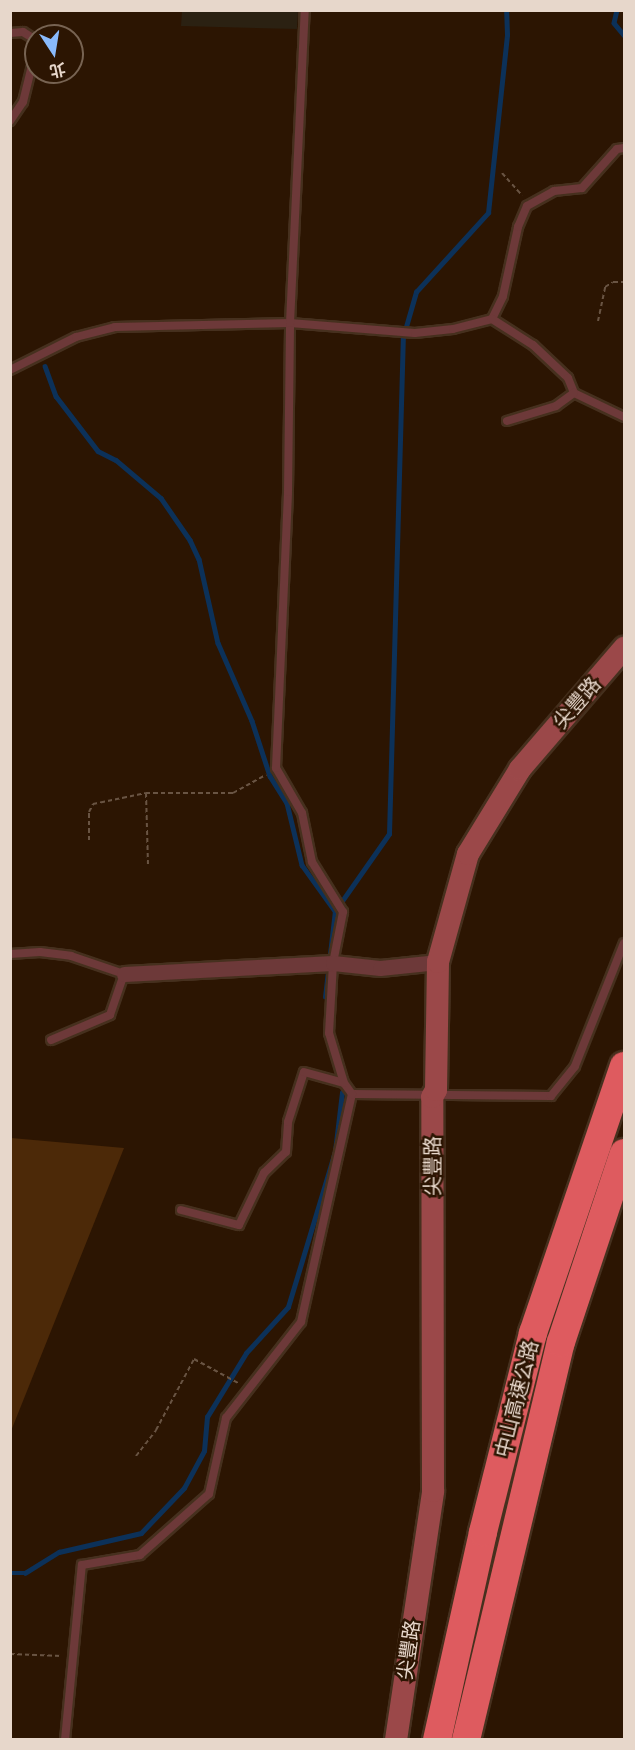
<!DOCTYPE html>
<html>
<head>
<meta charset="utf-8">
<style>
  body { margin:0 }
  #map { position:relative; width:635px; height:1750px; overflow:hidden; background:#2c1502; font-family:"DejaVu Sans","Noto Sans TC",sans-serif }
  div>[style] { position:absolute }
  .commercial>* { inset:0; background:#2b2112 }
  .green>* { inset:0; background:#4c2908 }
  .stream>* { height:4.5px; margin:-2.25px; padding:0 2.25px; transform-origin:2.25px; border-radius:2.25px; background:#0c3159 }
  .path>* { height:2px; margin-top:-1px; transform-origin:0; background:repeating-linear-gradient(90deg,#695443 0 4.5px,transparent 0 7.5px) }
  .roads { filter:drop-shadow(2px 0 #46301e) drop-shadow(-2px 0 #46301e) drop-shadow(0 2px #46301e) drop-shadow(0 -2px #46301e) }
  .lane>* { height:8px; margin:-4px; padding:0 4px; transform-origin:4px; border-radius:4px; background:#6d3939 }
  .street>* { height:15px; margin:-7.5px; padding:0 7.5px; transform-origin:7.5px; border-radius:7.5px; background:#6d3939 }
  .secondary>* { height:22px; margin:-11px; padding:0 11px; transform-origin:11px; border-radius:11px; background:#9b4849 }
  .highway>* { height:28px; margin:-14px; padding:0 14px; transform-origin:14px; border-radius:14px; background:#de5b5f }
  span { translate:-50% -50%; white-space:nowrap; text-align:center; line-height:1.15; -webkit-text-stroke:5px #2c1502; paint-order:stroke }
  .street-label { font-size:20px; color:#e7d7cb }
  .frame { position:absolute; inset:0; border:12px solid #e7d7cb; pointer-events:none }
  .north { position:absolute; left:24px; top:24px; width:60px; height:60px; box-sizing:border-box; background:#2c1502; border:2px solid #776352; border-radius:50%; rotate:168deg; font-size:16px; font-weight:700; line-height:24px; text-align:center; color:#e7d7cb }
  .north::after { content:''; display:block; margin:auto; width:21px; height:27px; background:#89bafc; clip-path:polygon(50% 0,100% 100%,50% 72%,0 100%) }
</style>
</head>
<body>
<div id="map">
  <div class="commercial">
    <i style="clip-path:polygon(182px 11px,298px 11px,297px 29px,181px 26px)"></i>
  </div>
  <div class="green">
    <i style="clip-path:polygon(11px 1138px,124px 1148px,11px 1431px,10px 1138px)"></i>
  </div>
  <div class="stream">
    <i style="left:617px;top:10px;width:13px;rotate:103deg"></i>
    <i style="left:614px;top:23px;width:16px;rotate:50deg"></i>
    <i style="left:45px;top:366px;width:32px;rotate:70deg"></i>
    <i style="left:56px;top:396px;width:69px;rotate:52.6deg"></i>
    <i style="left:98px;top:451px;width:20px;rotate:27deg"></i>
    <i style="left:116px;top:460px;width:59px;rotate:40.2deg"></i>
    <i style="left:161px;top:498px;width:51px;rotate:55.4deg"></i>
    <i style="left:190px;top:540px;width:21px;rotate:65deg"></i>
    <i style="left:199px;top:559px;width:86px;rotate:77.3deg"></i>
    <i style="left:218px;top:643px;width:85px;rotate:66.4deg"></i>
    <i style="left:252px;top:721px;width:58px;rotate:71.9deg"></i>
    <i style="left:270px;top:776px;width:32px;rotate:58deg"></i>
    <i style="left:287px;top:803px;width:64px;rotate:76.4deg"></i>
    <i style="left:302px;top:865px;width:57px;rotate:54.3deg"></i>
    <i style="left:325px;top:997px;width:87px;rotate:-83.4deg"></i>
    <i style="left:335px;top:911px;width:94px;rotate:-55deg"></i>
    <i style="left:389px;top:834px;width:497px;rotate:-88.4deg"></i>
    <i style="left:403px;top:337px;width:47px;rotate:-73.9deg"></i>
    <i style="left:416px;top:292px;width:107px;rotate:-47.7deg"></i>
    <i style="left:488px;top:213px;width:179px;rotate:-83.9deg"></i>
    <i style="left:507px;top:35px;width:25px;rotate:-92deg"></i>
    <i style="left:10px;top:1573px;width:15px"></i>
    <i style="left:25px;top:1573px;width:40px;rotate:-32deg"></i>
    <i style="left:59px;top:1552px;width:84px;rotate:-13deg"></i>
    <i style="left:141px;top:1533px;width:62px;rotate:-46.3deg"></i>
    <i style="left:184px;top:1488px;width:42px;rotate:-61.6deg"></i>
    <i style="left:204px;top:1451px;width:34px;rotate:-85deg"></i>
    <i style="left:207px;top:1417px;width:75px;rotate:-58.6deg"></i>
    <i style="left:246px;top:1353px;width:62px;rotate:-47.6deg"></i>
    <i style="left:288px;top:1307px;width:163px;rotate:-73.2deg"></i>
    <i style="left:335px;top:1151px;width:59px;rotate:-83.2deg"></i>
  </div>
  <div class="path">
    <i style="left:502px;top:173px;width:30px;rotate:48deg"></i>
    <i style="left:598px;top:321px;width:35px;rotate:-78deg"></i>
    <i style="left:605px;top:287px;width:9px;rotate:-32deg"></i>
    <i style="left:613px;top:282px;width:11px"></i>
    <i style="left:146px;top:793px;width:71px;rotate:88.4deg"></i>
    <i style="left:89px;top:840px;width:28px;rotate:-90deg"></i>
    <i style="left:89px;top:812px;width:9px;rotate:-63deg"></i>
    <i style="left:93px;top:804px;width:54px;rotate:-11.7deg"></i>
    <i style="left:146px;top:793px;width:87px"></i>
    <i style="left:233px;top:793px;width:38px;rotate:-29deg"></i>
    <i style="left:136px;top:1456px;width:33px;rotate:-52deg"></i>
    <i style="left:156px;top:1430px;width:81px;rotate:-61.8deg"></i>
    <i style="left:194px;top:1359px;width:52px;rotate:28.5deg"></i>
    <i style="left:10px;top:1654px;width:52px;rotate:2.2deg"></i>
  </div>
  <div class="roads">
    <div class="lane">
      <i style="left:10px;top:33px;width:13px;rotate:-4deg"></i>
      <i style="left:23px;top:32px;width:15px;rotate:32deg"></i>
      <i style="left:10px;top:121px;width:23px;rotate:-56deg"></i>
      <i style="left:23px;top:102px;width:55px;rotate:-76.2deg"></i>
      <i style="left:492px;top:319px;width:25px;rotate:-64deg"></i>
      <i style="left:503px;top:296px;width:71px;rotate:-77.7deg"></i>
      <i style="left:518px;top:227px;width:23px;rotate:-67deg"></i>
      <i style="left:527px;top:206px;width:31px;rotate:-29deg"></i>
      <i style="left:554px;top:191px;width:28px;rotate:-6deg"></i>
      <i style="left:582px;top:188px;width:52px;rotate:-48.1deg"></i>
      <i style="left:617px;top:149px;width:7px;rotate:-8deg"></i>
      <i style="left:10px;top:370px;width:74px;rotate:-26.6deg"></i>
      <i style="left:76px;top:337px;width:40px;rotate:-14.4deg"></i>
      <i style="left:115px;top:327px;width:175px;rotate:-1.3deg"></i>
      <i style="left:290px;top:323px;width:125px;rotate:4.6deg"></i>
      <i style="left:415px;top:333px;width:38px;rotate:-6deg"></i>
      <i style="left:453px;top:329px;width:40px;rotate:-14.4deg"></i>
      <i style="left:492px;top:319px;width:49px;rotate:32.4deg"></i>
      <i style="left:533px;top:345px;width:48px;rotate:43.3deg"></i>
      <i style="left:568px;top:378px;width:16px;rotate:68deg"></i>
      <i style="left:574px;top:393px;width:55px;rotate:25.6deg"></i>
      <i style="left:507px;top:421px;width:51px;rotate:-17deg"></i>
      <i style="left:556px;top:406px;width:22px;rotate:-36deg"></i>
      <i style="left:10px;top:954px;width:30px;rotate:-4deg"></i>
      <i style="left:40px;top:952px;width:31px;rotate:7deg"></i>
      <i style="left:71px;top:956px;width:56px;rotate:18.8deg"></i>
      <i style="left:124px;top:974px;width:43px;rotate:108.9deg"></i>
      <i style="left:110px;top:1015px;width:64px;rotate:157deg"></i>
      <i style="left:352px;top:1094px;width:199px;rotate:0.6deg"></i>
      <i style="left:551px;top:1096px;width:38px;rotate:-51deg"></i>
      <i style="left:575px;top:1066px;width:132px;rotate:-68.3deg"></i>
      <i style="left:181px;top:1210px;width:60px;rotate:14.5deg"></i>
      <i style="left:239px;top:1225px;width:58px;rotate:-64.3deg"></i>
      <i style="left:264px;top:1173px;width:30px;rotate:-44deg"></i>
      <i style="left:286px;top:1152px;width:30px;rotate:-86deg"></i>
      <i style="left:288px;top:1122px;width:52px;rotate:-72.3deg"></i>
      <i style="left:304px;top:1072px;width:41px;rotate:15.4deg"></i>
      <i style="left:65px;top:1740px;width:176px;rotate:-84.5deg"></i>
      <i style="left:82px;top:1565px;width:59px;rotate:-9.8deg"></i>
      <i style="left:140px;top:1555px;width:92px;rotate:-41.5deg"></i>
      <i style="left:209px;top:1494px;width:78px;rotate:-77.4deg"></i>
      <i style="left:226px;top:1418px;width:122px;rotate:-52deg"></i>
      <i style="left:301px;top:1322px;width:234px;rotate:-77.4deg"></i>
      <i style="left:352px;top:1094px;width:14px;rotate:-126deg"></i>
      <i style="left:344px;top:1083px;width:52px;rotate:-106.7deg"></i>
      <i style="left:329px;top:1033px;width:70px;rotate:-86.7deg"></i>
      <i style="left:333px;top:963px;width:52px;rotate:-78.9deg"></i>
      <i style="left:343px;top:912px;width:59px;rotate:-121.8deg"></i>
      <i style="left:312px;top:862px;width:50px;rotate:-101.5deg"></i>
      <i style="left:302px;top:813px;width:52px;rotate:-120deg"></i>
      <i style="left:276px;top:768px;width:276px;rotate:-87.5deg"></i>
      <i style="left:288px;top:492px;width:169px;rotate:-89.3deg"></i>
      <i style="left:290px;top:323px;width:313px;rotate:-87.3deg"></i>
    </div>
    <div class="street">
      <i style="left:124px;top:974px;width:209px;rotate:-3deg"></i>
      <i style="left:333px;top:963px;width:47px;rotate:6.1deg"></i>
      <i style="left:380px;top:968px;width:58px;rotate:-5.9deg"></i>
    </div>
    <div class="secondary">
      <i style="left:396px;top:1740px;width:252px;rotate:-81.5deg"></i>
      <i style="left:433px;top:1491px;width:394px;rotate:-90.1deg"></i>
      <i style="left:432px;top:1097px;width:8px;rotate:-60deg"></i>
      <i style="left:436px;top:1090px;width:128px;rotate:-89.1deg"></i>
      <i style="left:438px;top:962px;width:112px;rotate:-74.5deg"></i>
      <i style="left:468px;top:854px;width:100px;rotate:-58.5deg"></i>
      <i style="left:520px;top:769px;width:160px;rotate:-49.3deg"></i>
    </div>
    <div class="highway">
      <i style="left:437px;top:1740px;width:213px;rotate:-77.5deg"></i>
      <i style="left:483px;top:1532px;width:205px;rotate:-75.9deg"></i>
      <i style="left:533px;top:1333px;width:282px;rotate:-71.2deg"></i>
      <i style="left:466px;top:1740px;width:409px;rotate:-76.6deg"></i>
      <i style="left:561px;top:1342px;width:199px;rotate:-71.6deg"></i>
    </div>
  </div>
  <div class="street-label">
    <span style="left:577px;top:703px;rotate:-49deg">尖豐路</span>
    <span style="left:433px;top:1166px;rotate:-90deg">尖豐路</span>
    <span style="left:517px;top:1399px;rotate:-76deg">中山高速公路</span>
    <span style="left:409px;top:1650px;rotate:-82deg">尖豐路</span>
  </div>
  <div class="frame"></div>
  <div class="north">北</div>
</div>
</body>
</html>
